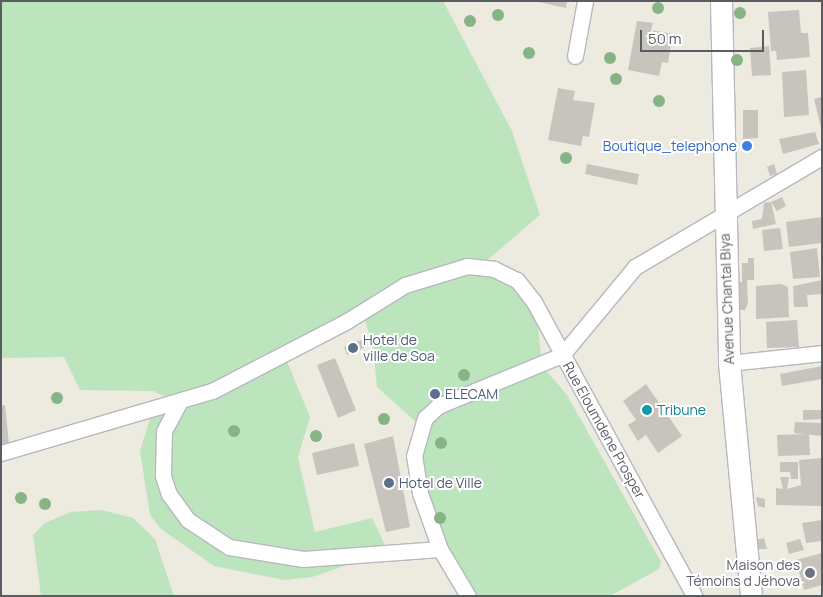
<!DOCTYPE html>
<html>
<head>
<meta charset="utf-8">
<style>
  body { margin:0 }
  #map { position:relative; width:823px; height:597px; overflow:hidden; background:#edeae0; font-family:Manrope,sans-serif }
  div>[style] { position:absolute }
  .green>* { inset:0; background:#bce5bd }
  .building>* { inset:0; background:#c7c4bd }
  .roads { filter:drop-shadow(1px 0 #b6b8be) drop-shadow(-1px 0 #b6b8be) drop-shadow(0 1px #b6b8be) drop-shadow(0 -1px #b6b8be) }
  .street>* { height:15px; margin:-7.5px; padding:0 7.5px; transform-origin:7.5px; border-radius:7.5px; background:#fff }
  .secondary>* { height:21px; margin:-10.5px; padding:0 10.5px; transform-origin:10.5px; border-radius:10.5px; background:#fff }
  .trees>* { width:12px; height:12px; margin:-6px; border-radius:50%; background:#87b484 }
  .dots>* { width:14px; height:14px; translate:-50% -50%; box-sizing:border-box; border:2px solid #fff; border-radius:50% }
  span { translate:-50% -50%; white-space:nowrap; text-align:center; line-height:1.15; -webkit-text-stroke:4px #fff; paint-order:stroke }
  .shop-label { font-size:14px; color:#366cbe }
  .right { translate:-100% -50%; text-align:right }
  .street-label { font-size:14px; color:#595d62 }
  .service-label { font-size:14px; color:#4e5e75 }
  .left { translate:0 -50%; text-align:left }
  .culture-label { font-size:14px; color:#0d838f }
  .worship-label { font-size:14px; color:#5b616d }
  .frame { position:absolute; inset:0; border:2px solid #595d62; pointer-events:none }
  .scale { position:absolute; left:640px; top:30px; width:124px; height:22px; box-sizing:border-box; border:2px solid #595d62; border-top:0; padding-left:6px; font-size:15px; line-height:18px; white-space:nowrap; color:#595d62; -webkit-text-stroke:4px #fff; paint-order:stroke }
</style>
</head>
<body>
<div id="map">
  <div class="green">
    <i style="clip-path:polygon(1px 1px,443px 1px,512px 131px,540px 215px,484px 263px,511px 273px,536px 307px,542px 366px,567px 395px,661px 562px,659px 569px,610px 596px,465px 596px,432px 543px,416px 422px,377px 387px,373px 347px,363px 313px,284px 354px,310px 417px,298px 457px,315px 532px,372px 518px,386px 547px,365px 559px,312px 577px,284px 580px,214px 566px,161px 529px,150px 515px,140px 451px,152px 412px,178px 403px,153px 391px,80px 390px,64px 357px,1px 358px)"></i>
    <i style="clip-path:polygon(102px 510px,133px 518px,155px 539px,174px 596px,41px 596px,33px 535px,45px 523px,70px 512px)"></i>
  </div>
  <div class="building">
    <i style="clip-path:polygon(534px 1px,567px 1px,566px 8px)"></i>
    <i style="clip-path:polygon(799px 10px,801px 33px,808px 33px,810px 57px,777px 60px,776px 51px,771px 51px,768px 12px)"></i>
    <i style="clip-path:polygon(637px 21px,653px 23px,651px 30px,673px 34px,668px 63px,662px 62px,659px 76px,628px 70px)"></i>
    <i style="clip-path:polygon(769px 46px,771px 75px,752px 76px,750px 48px)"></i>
    <i style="clip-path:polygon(806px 70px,809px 115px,784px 117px,782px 72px)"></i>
    <i style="clip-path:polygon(558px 88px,575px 91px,573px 100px,595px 103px,589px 137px,583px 136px,581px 146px,548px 140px)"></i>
    <i style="clip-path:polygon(822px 97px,822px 128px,821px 128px,814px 99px)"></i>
    <i style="clip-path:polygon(743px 110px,758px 110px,758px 138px,743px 139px)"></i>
    <i style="clip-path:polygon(815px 132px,819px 144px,783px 154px,779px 139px)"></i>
    <i style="clip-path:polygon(587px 164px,639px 174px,637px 185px,585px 174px)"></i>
    <i style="clip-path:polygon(774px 164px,777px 174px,770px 176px,767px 167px)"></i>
    <i style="clip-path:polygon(782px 197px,786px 206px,777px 211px,771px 202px)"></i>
    <i style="clip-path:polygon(771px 202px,776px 224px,753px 229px,752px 221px,762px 219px,764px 203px)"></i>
    <i style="clip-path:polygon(822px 217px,822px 243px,789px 247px,786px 222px)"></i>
    <i style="clip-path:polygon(780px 228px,783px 249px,764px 251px,762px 230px)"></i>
    <i style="clip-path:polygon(817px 248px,820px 277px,793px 279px,790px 252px)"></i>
    <i style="clip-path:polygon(748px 258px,754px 258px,754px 280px,747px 280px,748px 303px,745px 310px,738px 310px,738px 282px,742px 282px,742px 263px,748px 263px)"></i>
    <i style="clip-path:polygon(822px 280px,822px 294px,807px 295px,808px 307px,794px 307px,793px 286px)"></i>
    <i style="clip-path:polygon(781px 284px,788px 287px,789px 317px,756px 319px,756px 286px)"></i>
    <i style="clip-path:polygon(797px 320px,799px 347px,767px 348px,766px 322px)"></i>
    <i style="clip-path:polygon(361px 340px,364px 348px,347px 355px,344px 347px)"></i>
    <i style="clip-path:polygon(335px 358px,356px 410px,338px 418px,317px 365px)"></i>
    <i style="clip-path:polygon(822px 366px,822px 379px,782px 386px,780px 374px)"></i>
    <i style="clip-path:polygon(646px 384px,682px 436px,658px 453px,646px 435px,638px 441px,628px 425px,636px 420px,623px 401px)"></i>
    <i style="clip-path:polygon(5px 405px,9px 445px,1px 446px,1px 406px)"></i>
    <i style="clip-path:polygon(803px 410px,822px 410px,822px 419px,803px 420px)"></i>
    <i style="clip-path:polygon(795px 422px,822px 423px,822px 436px,794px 433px)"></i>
    <i style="clip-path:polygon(809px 434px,810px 455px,778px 456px,777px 435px)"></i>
    <i style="clip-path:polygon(393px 436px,410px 527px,386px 532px,364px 444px)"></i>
    <i style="clip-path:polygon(354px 443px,359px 466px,317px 475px,312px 453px)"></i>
    <i style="clip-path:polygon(822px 458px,822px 506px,776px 505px,776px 488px,783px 489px,780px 477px,789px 477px,787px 489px,801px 485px,799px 460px)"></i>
    <i style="clip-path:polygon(780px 462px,798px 462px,798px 479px,791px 479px,790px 472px,780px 472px)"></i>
    <i style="clip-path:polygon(756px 497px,765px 499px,765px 508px,758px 506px)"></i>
    <i style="clip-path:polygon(822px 520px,822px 541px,806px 543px,802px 523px)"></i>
    <i style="clip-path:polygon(764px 538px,767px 549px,757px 549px,755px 540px)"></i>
    <i style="clip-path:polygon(800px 539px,804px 550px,789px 554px,786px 543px)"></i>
    <i style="clip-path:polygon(822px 553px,822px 585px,804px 590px,796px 560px)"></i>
  </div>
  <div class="roads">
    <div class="street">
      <i style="left:575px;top:56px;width:56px;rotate:-79.7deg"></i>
      <i style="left:729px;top:363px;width:94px;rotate:-6.1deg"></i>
      <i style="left:180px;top:401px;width:34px;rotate:118deg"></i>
      <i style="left:164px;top:431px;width:45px;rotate:91.3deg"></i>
      <i style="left:163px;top:476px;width:19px;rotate:72deg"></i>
      <i style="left:169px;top:494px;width:32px;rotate:54deg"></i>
      <i style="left:188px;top:520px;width:49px;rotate:33.4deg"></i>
      <i style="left:229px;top:547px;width:75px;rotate:9.2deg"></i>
      <i style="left:303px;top:559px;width:137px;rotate:-4.2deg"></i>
      <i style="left:1px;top:453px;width:220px;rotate:-16.4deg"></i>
      <i style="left:212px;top:391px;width:152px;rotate:-27.4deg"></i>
      <i style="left:347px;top:321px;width:68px;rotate:-31.8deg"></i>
      <i style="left:405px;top:285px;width:65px;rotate:-17deg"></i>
      <i style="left:467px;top:266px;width:27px;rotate:6deg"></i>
      <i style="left:494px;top:269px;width:25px;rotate:26deg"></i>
      <i style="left:517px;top:280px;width:28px;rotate:52deg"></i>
      <i style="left:534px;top:302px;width:335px;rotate:61.4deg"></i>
      <i style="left:468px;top:596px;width:55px;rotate:-120.8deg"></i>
      <i style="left:440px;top:549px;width:59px;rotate:-109.7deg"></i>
      <i style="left:420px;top:493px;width:37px;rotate:-99deg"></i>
      <i style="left:414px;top:456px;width:40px;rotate:-74deg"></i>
      <i style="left:425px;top:418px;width:18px;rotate:-43deg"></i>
      <i style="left:438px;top:406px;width:134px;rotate:-22.4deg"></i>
      <i style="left:562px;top:355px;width:114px;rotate:-50.3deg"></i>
      <i style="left:635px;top:267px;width:217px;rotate:-30.5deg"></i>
    </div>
    <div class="secondary">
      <i style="left:721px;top:1px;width:362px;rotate:88.7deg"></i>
      <i style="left:729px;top:363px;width:234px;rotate:84.6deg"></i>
    </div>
  </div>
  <div class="trees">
    <i style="left:658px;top:8px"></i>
    <i style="left:740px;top:13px"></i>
    <i style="left:498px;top:15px"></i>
    <i style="left:470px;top:21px"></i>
    <i style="left:529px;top:53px"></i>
    <i style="left:610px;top:58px"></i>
    <i style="left:737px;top:60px"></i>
    <i style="left:616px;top:79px"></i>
    <i style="left:659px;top:101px"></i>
    <i style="left:566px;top:158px"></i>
    <i style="left:464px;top:375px"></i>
    <i style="left:57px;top:398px"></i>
    <i style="left:384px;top:419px"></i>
    <i style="left:234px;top:431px"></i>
    <i style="left:316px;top:436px"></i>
    <i style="left:441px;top:443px"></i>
    <i style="left:21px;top:498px"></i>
    <i style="left:45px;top:504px"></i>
    <i style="left:440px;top:518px"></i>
  </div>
  <div class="dots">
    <i style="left:747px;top:146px;background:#3f7fe0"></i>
    <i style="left:353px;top:348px;background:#5c6f8a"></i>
    <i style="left:435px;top:394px;background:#5c6f8a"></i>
    <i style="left:647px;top:410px;background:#0f9aa8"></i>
    <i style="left:389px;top:483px;background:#5c6f8a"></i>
    <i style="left:810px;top:573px;background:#6b7280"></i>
  </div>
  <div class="shop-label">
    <span class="right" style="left:737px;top:146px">Boutique_telephone</span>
  </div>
  <div class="street-label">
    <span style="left:727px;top:299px;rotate:-92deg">Avenue Chantal Biya</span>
    <span style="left:604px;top:430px;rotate:61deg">Rue Eloumdene Prosper</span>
  </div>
  <div class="service-label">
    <span class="left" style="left:363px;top:348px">Hotel de<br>ville de Soa</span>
    <span class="left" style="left:445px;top:394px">ELECAM</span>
    <span class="left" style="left:399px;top:483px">Hotel de Ville</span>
  </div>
  <div class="culture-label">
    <span class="left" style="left:657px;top:410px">Tribune</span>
  </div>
  <div class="worship-label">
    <span class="right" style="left:800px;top:573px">Maison des<br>Témoins d Jéhova</span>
  </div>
  <div class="frame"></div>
  <div class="scale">50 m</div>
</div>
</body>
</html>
